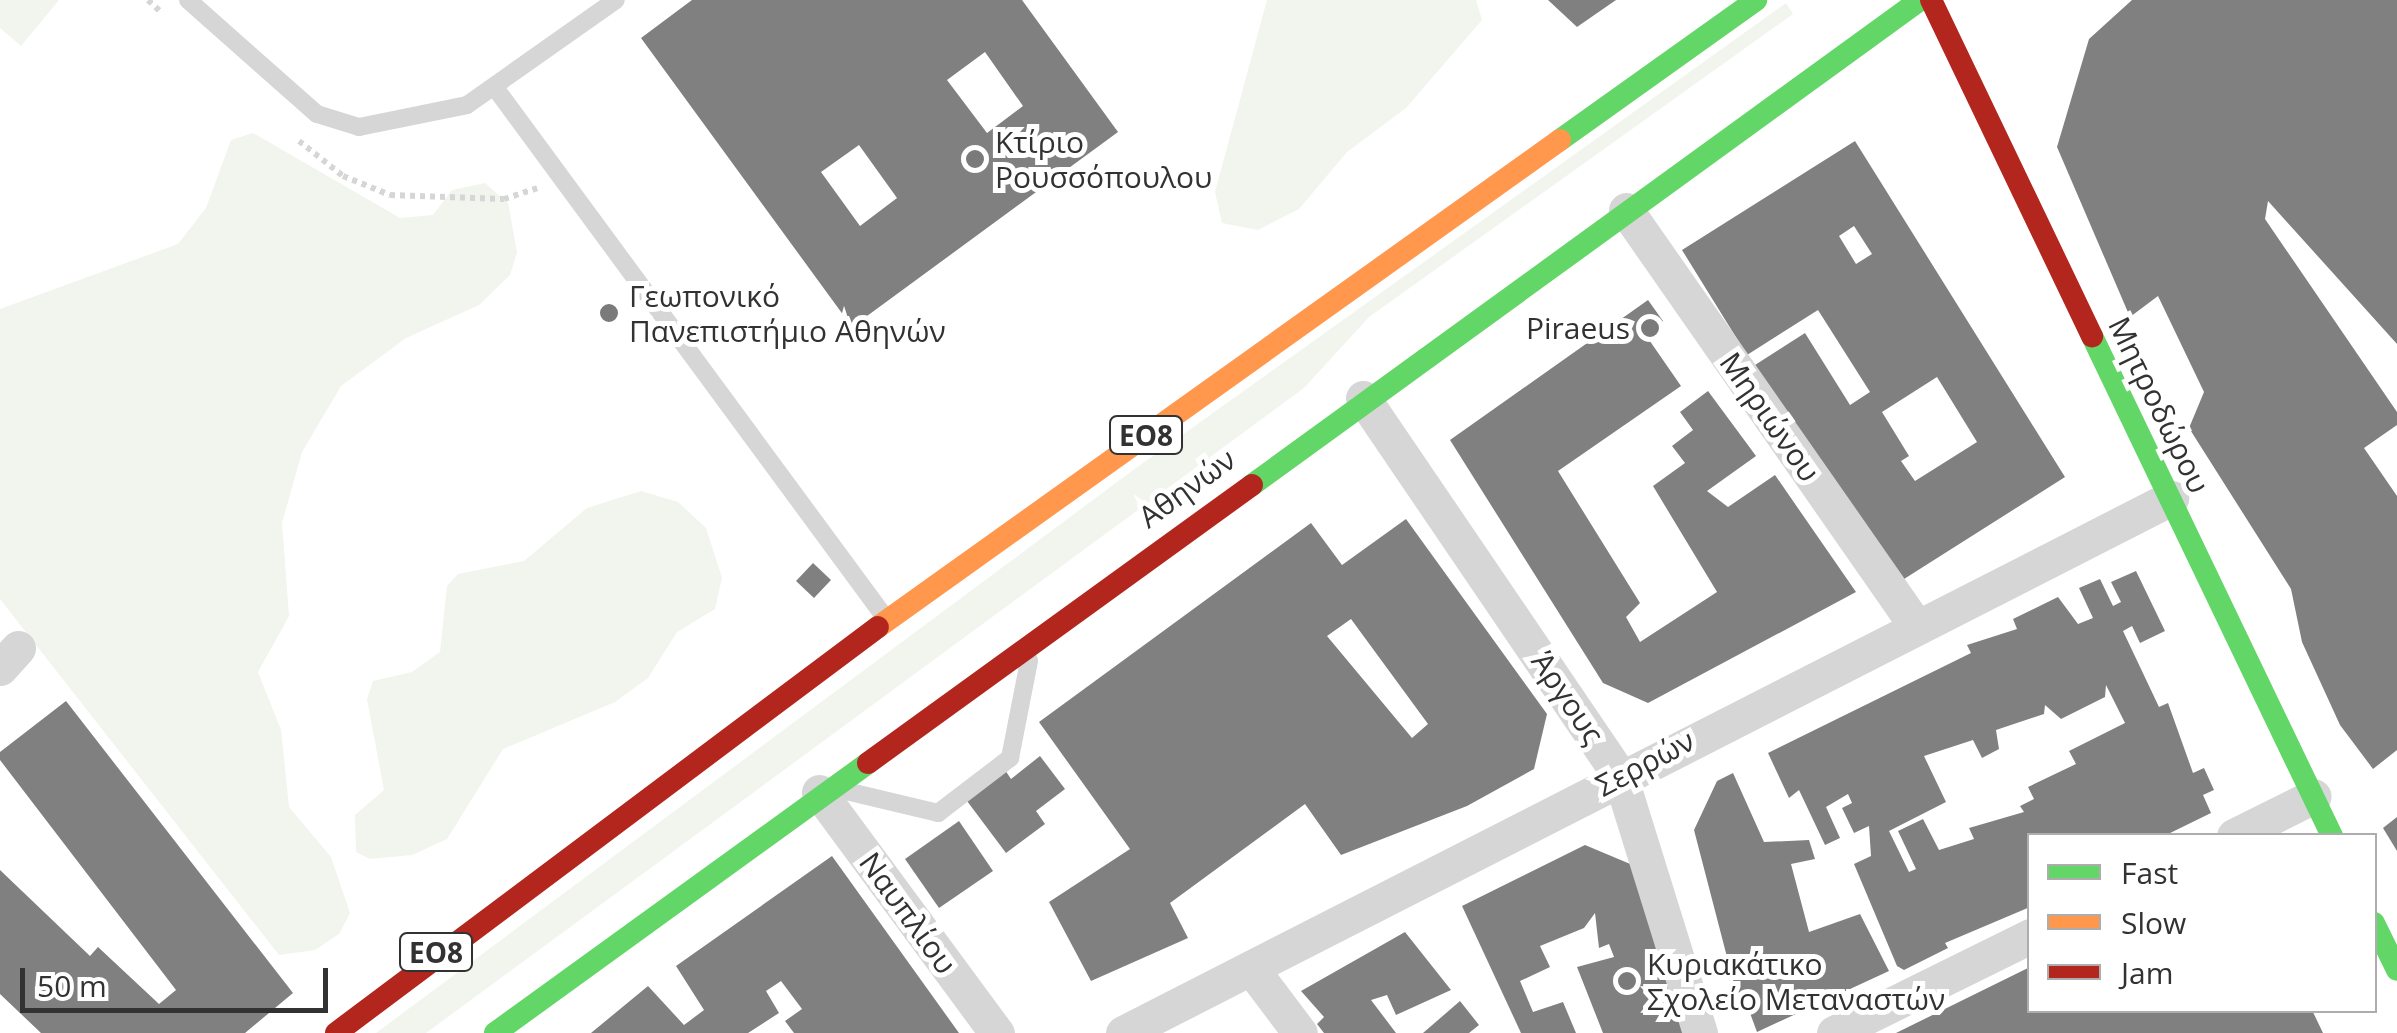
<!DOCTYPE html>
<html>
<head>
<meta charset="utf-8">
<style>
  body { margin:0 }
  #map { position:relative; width:2397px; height:1033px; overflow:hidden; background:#fff; font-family:"Open Sans",sans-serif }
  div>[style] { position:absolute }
  .green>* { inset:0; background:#f1f5ed }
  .building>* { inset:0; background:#808080 }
  .path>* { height:6px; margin-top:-3px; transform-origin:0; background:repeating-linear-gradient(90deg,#d6d6d6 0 5px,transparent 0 10px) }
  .lane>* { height:18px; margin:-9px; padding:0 9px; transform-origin:9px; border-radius:9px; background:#d6d6d6 }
  .street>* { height:35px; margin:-17.5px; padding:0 17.5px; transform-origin:17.5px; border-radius:17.5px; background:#d6d6d6 }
  .fast>* { height:22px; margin:-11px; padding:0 11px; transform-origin:11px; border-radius:11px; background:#63d668 }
  .slow>* { height:22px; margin:-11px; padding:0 11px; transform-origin:11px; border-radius:11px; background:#ff974d }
  .jam>* { height:22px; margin:-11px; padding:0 11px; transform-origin:11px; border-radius:11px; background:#b3261e }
  .dots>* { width:28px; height:28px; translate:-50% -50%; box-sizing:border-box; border:5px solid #fff; border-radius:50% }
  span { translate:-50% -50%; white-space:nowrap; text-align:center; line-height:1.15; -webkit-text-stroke:10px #fff; paint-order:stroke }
  .shield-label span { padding:2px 8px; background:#fff; border:2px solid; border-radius:8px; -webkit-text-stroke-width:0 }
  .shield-label { font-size:28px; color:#323232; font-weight:700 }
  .poi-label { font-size:30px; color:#323232 }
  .left { translate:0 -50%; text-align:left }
  .right { translate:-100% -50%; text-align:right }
  .street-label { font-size:30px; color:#323232 }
  .legend { position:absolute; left:2027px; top:833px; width:350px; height:180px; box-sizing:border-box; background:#fff; border:2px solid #adadad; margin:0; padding:12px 18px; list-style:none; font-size:30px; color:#323232 }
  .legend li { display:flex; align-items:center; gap:20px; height:50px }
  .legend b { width:50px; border:2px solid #adadad }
  .scale { position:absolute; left:20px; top:968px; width:308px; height:45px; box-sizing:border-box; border:5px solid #323232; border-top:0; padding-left:12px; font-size:30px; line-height:35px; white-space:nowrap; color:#323232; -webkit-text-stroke:8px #fff; paint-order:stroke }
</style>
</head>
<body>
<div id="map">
  <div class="green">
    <i style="clip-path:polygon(0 0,59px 0,21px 46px,0 28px)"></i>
    <i style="clip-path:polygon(1267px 0,1476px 0,1482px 20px,1406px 108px,1347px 152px,1299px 209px,1258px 230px,1222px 223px,1215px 192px)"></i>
    <i style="clip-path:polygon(1786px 3px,1793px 14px,1369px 317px,1304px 388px,426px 1033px,376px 1033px,1136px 468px)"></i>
    <i style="clip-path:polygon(253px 133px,400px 218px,433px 215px,452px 190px,485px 183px,508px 203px,517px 252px,510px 275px,479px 305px,406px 338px,341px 386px,302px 452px,282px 523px,289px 616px,258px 672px,281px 730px,289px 807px,331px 857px,350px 913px,339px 934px,315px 950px,279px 955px,0 599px,0 309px,178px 244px,206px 208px,231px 140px)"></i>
    <i style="clip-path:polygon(641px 491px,678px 502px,706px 528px,722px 578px,715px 609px,677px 632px,648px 678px,615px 702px,503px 749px,447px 839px,412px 855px,370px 859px,356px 852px,355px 815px,384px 790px,367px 699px,373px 681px,412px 672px,440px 652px,447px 586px,458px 574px,524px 561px,587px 508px)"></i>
  </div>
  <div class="building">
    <i style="clip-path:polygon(evenodd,692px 0,1022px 0,1118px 132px,852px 327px,641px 38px,692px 0,985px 52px,1023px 106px,987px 133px,947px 80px,985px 52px,692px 0,859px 145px,897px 198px,860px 226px,821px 172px,859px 145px)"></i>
    <i style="clip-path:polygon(1548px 0,1616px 0,1577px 27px)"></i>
    <i style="clip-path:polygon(2132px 0,2397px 0,2397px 344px,2268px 201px,2265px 219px,2397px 412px,2397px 425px,2364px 448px,2397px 496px,2397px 750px,2373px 769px,2340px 725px,2302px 642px,2291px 589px,2189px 428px,2204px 392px,2158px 296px,2130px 317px,2057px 147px,2089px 39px)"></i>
    <i style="clip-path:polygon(evenodd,1855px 141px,2065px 477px,1893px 586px,1755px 365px,1805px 333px,1850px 405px,1870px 392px,1818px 310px,1747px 355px,1682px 250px,1855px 141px,1854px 226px,1872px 254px,1856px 264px,1839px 236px,1854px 226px,1855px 141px,1937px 377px,1977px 442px,1915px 481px,1901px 461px,1909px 456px,1882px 412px,1937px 377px)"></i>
    <i style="clip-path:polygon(1648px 300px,1663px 321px,1645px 334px,1681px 386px,1558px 471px,1640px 603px,1626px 617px,1640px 642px,1717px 592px,1653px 486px,1685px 463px,1672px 446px,1693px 430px,1680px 412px,1708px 391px,1756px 456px,1707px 491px,1728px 507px,1775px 475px,1856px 592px,1648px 703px,1603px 683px,1450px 440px)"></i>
    <i style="clip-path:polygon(evenodd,1406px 519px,1547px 714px,1534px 769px,1467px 806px,1341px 855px,1305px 804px,1170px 903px,1188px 938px,1091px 981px,1049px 902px,1130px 849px,1039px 722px,1311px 523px,1342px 565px,1406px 519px,1351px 619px,1428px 724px,1412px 738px,1327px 636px,1351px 619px)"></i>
    <i style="clip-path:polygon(813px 563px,831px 580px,814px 598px,796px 581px)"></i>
    <i style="clip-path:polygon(evenodd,2136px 571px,2165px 631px,2140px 643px,2132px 626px,2123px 631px,2159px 707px,2168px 703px,2193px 773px,2204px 768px,2214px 790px,2203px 795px,2211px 813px,2164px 836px,2030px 836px,2030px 907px,1945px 943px,1948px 948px,1904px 970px,1897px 966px,1854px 864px,1871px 856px,1869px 826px,1854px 833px,1842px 808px,1852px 803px,1848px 794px,1826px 807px,1840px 838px,1825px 845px,1799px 790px,1789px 798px,1768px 753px,1971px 653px,1967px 645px,2017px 629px,2013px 619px,2058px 597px,2078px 624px,2093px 618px,2079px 588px,2100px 579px,2113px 606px,2121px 602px,2111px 582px,2136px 571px,2106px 685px,2125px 723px,2069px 751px,2076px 764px,2028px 787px,2034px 799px,2020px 806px,2024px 812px,1969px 828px,1974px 839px,1939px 850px,1923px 819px,1898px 831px,1916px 869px,1909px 872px,1889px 831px,1946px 802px,1924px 756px,1973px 740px,1982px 758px,1999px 749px,1996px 730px,2044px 714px,2045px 705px,2061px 719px,2105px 697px,2106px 685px)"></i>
    <i style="clip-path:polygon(66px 701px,293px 993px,245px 1033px,41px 1033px,0 994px,0 870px,90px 956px,98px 947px,159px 1004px,176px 990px,0 760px,0 752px)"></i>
    <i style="clip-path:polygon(1040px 756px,1065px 789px,1036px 811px,1045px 824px,1006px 853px,964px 797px,1003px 767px,1011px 779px)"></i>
    <i style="clip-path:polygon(1733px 773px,1764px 842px,1809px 840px,1815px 859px,1791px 864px,1809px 932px,1860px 914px,1889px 971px,1757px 1032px,1747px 1005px,1740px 1007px,1694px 830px,1717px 781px)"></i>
    <i style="clip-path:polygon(2397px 817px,2397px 851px,2383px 828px)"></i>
    <i style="clip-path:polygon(959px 821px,993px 871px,939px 908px,905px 859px)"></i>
    <i style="clip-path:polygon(1585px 845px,1635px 866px,1686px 1033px,1603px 1033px,1577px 967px,1614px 957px,1609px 944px,1599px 948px,1595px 913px,1584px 928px,1540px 946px,1550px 967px,1520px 981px,1533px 1012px,1563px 1002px,1576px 1033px,1521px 1033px,1462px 906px)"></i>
    <i style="clip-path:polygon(832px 856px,959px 1033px,794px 1033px,785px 1021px,802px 1009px,781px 981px,766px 991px,779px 1013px,748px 1033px,591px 1033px,648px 986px,684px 1025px,704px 1010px,676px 966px)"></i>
    <i style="clip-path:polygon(1405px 932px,1451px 990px,1396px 1015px,1387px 995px,1371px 1000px,1396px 1033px,1324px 1033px,1317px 1024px,1324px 1017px,1301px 991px)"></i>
    <i style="clip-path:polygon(2030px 967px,2030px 1010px,2312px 1010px,2323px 1033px,1896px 1033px)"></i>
    <i style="clip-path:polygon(1460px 1001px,1479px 1025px,1469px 1033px,1423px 1033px)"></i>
  </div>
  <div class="path">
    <i style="left:148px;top:0;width:19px;rotate:43deg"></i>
    <i style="left:299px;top:141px;width:56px;rotate:38.5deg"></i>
    <i style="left:343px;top:176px;width:51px;rotate:22deg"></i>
    <i style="left:390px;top:195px;width:114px;rotate:2deg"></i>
    <i style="left:504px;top:199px;width:35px;rotate:-18deg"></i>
  </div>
  <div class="lane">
    <i style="left:188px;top:0;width:172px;rotate:41.5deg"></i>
    <i style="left:317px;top:114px;width:44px;rotate:17.2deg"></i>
    <i style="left:359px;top:127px;width:110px;rotate:-11.5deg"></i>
    <i style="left:467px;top:105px;width:182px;rotate:-35.2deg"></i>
    <i style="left:496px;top:89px;width:654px;rotate:53.64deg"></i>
    <i style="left:846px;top:791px;width:95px;rotate:13.4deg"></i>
    <i style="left:938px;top:813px;width:91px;rotate:-37.4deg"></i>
    <i style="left:1010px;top:758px;width:99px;rotate:-78.9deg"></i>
  </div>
  <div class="street">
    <i style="left:1626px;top:210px;width:504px;rotate:55.11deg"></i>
    <i style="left:1363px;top:398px;width:457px;rotate:55.8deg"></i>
    <i style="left:1620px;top:776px;width:269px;rotate:72.7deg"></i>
    <i style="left:0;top:668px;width:27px;rotate:-48deg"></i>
    <i style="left:819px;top:792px;width:300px;rotate:53.6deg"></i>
    <i style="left:2234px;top:836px;width:89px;rotate:-26.6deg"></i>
    <i style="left:1251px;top:968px;width:81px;rotate:53deg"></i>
    <i style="left:1123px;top:1033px;width:1177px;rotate:-27.04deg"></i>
    <i style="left:1834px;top:1033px;width:219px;rotate:-26.3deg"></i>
  </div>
  <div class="fast">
    <i style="left:1560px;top:140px;width:241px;rotate:-35.5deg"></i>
    <i style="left:2092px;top:336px;width:555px;rotate:64.36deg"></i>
    <i style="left:1252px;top:485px;width:825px;rotate:-35.98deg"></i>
    <i style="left:2374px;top:923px;width:52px;rotate:63.9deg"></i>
    <i style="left:495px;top:1033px;width:460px;rotate:-35.9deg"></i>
  </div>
  <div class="slow">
    <i style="left:878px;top:627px;width:838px;rotate:-35.53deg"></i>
  </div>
  <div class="jam">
    <i style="left:1931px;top:0;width:373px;rotate:64.4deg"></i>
    <i style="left:868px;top:763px;width:474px;rotate:-35.9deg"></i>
    <i style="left:336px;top:1033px;width:677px;rotate:-36.84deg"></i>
  </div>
  <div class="dots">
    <i style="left:975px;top:159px;background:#7a7a7a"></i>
    <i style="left:609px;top:313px;background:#7a7a7a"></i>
    <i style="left:1650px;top:328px;background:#7a7a7a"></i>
    <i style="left:1627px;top:981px;background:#7a7a7a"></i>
  </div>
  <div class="shield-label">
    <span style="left:1146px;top:435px">ΕΟ8</span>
    <span style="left:436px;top:952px">ΕΟ8</span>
  </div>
  <div class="poi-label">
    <span class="left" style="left:995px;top:159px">Κτίριο<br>Ρουσσόπουλου</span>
    <span class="left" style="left:629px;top:313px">Γεωπονικό<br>Πανεπιστήμιο Αθηνών</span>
    <span class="right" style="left:1630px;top:328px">Piraeus</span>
    <span class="left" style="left:1647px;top:981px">Κυριακάτικο<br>Σχολείο Μεταναστών</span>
  </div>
  <div class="street-label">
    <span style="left:2159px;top:405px;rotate:64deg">Μητροδώρου</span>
    <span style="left:1770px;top:417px;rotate:55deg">Μηριώνου</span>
    <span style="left:1187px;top:488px;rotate:-36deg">Αθηνών</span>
    <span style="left:1568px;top:698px;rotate:56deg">Άργους</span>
    <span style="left:1645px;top:763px;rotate:-28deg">Σερρών</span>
    <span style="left:908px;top:913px;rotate:54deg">Ναυπλίου</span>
  </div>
  <ul class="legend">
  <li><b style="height:12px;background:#63d668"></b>Fast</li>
  <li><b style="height:12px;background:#ff974d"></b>Slow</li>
  <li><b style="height:12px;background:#b3261e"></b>Jam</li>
  </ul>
  <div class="scale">50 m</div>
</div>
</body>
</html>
